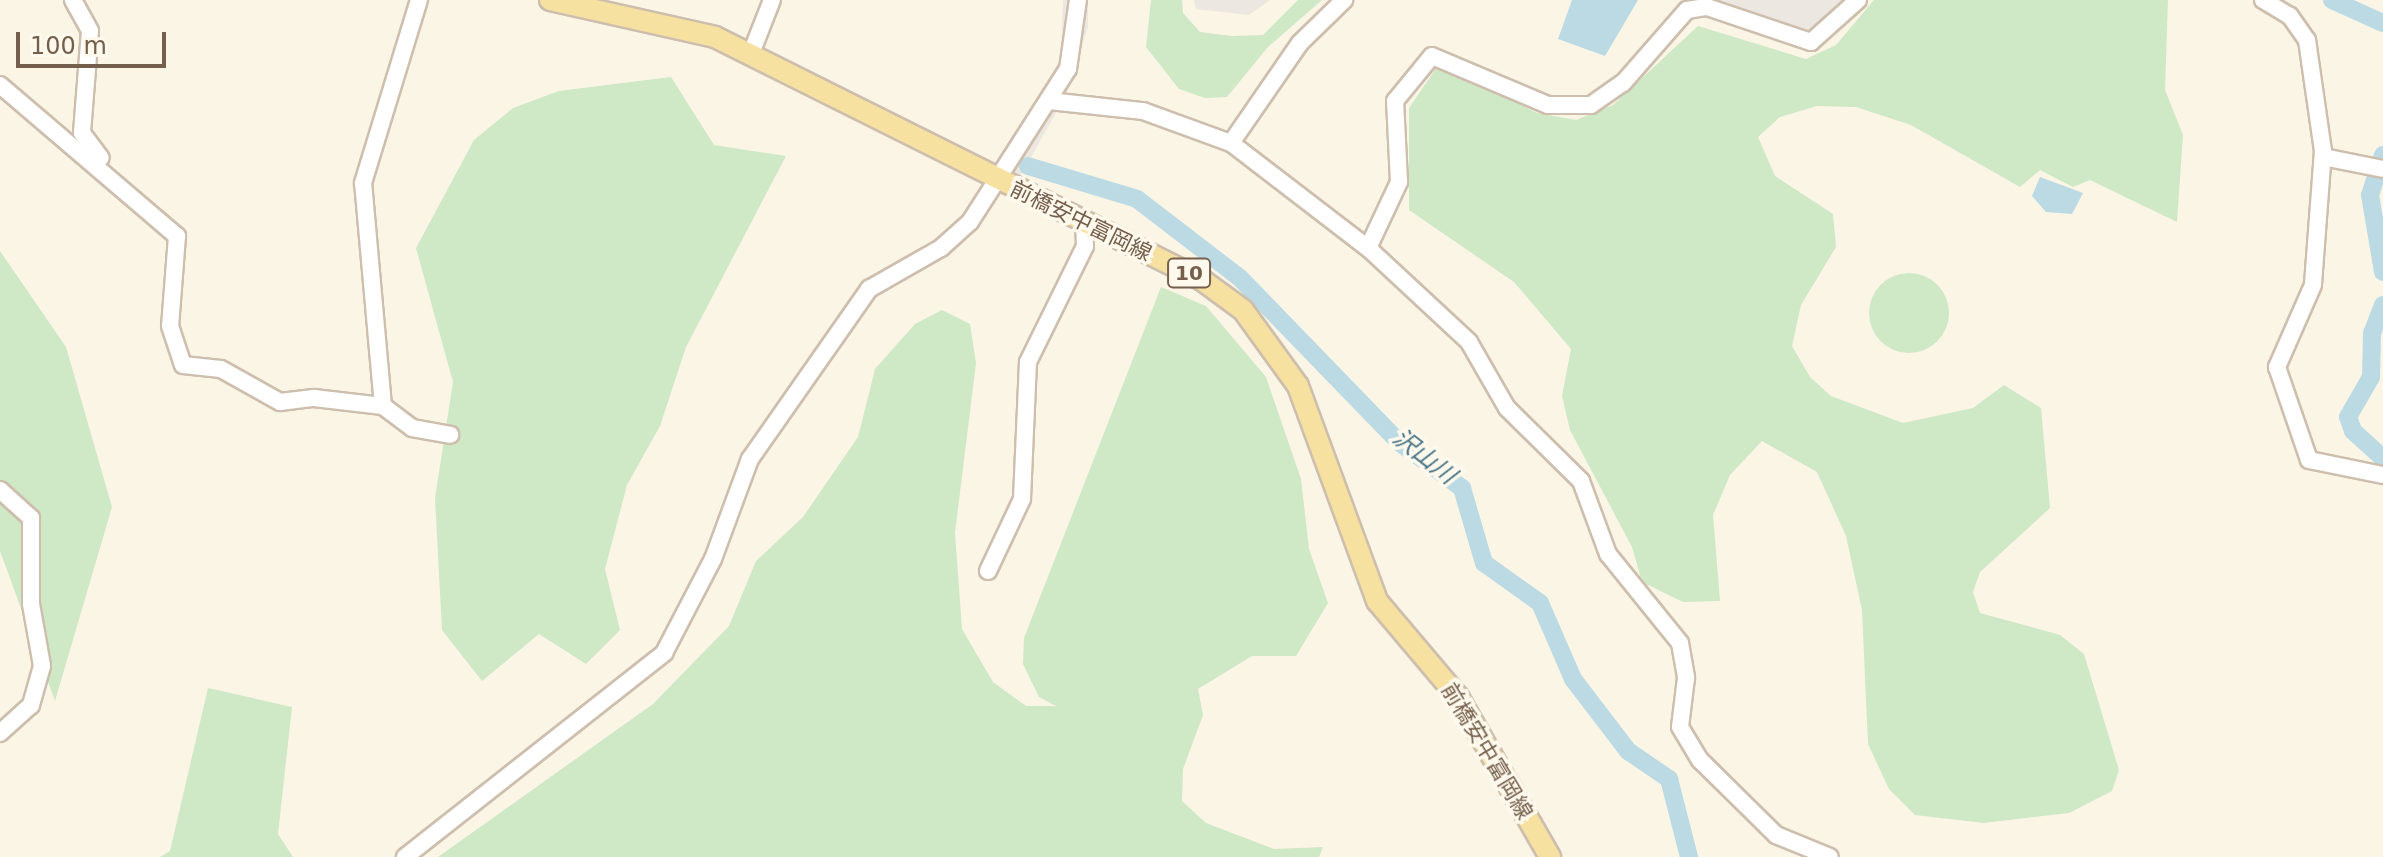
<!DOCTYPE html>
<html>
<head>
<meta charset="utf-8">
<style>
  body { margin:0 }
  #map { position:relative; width:2383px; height:857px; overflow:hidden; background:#fbf5e6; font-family:"DejaVu Sans","Noto Sans JP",sans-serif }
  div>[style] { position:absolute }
  .industrial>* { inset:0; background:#ece7e0 }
  .green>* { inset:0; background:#cfe8c5 }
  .round { border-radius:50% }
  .water>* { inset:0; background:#bbdae4 }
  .river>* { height:18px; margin:-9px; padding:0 9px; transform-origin:9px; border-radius:9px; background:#bbdae4 }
  .roads { filter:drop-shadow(2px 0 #cdbead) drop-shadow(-2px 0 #cdbead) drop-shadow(0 2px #cdbead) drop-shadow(0 -2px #cdbead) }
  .minor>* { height:16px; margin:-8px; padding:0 8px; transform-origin:8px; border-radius:8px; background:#fff }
  .major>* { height:20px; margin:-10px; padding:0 10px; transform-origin:10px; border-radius:10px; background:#f7e1a1 }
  span { translate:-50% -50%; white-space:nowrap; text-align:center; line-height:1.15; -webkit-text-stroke:7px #fef9ec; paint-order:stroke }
  .shield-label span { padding:2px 6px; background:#fef9ec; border:2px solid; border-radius:6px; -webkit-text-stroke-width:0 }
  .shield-label { font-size:20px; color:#745e4c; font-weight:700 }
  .street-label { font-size:22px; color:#745e4c }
  .water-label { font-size:24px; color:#477486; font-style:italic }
  .scale { position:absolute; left:16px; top:32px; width:150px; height:36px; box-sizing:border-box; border:4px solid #745e4c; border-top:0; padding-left:10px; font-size:24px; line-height:28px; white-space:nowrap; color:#745e4c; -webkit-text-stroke:6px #fef9ec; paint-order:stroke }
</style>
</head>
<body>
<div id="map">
  <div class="industrial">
    <i style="clip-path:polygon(1063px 0,1088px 0,1088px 27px,1066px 95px,1017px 182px,1001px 164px,1061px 58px)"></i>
    <i style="clip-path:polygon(1194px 0,1270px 0,1249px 15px,1196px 9px)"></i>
    <i style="clip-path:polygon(1720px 0,1850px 0,1805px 37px,1719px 6px)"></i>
  </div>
  <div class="green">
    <i style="clip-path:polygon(1151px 0,1182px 0,1183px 13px,1200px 32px,1232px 36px,1263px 35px,1298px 0,1322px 0,1268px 47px,1227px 97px,1205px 98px,1179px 89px,1146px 47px)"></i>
    <i style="clip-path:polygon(1874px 0,2168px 0,2165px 90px,2183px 135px,2177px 222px,2090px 180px,2073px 187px,2040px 170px,2020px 187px,1911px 125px,1856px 107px,1817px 106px,1780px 117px,1758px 137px,1775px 176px,1833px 214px,1836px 247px,1801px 305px,1792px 346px,1810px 377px,1831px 396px,1903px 423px,1973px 408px,2004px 385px,2041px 408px,2050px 508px,1980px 572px,1973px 592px,1980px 613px,2060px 635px,2084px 654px,2119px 770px,2112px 791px,2069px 813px,1984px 823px,1915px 815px,1889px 789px,1868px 744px,1862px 610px,1846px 536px,1817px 472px,1762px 441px,1730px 475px,1713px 515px,1720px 601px,1683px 602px,1642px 582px,1632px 547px,1570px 430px,1562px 396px,1571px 349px,1514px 282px,1409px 210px,1409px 108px,1439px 64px,1537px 113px,1576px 120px,1613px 105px,1698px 26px,1806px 59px,1836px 45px)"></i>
    <i style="clip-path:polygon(671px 77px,714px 145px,786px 156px,686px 347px,660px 426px,627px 485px,605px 569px,620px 630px,586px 664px,539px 634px,482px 681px,442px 630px,435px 498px,453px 382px,416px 248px,474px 140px,513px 108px,559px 91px)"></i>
    <i style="clip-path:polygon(0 251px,66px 347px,112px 507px,55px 701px,0 551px)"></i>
    <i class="round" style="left:1869px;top:273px;width:80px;height:80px"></i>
    <i style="clip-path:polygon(1161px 287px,1206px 306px,1266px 377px,1301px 479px,1309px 549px,1328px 603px,1296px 656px,1252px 656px,1198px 689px,1203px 715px,1183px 769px,1182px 801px,1206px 823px,1274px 849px,1323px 847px,1319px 857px,438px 857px,653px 704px,729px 626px,756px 561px,803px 517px,858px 437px,875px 369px,915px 324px,942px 310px,970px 324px,976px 363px,955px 533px,962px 629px,993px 682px,1026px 706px,1056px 706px,1039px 697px,1023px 664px,1024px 638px)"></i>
    <i style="clip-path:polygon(208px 688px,292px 707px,278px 834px,293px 857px,160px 857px,170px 851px)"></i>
  </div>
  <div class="water">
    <i style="clip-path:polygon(1572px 0,1638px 0,1605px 56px,1558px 39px)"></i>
    <i style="clip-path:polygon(2040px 177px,2083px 193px,2072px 214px,2046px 212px,2032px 196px)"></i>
  </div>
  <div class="river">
    <i style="left:2332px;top:0;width:56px;rotate:24.3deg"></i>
    <i style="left:2383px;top:155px;width:42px;rotate:108deg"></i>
    <i style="left:2370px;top:195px;width:78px;rotate:80.4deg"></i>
    <i style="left:1028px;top:166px;width:114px;rotate:16.8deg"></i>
    <i style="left:1137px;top:199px;width:130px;rotate:37.5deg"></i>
    <i style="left:1240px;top:278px;width:230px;rotate:45.9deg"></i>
    <i style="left:1400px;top:443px;width:77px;rotate:36deg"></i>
    <i style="left:1462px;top:488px;width:78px;rotate:73.7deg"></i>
    <i style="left:1484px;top:563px;width:69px;rotate:35.5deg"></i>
    <i style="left:1540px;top:603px;width:83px;rotate:66.5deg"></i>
    <i style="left:1573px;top:679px;width:91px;rotate:52.6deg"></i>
    <i style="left:1628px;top:751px;width:50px;rotate:34.3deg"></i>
    <i style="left:1669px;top:779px;width:81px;rotate:75.6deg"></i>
    <i style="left:2383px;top:305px;width:30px;rotate:111deg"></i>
    <i style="left:2372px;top:333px;width:44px;rotate:91.3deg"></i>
    <i style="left:2371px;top:377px;width:46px;rotate:119.9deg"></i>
    <i style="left:2348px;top:417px;width:15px;rotate:70deg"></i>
    <i style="left:2353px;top:431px;width:40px;rotate:42deg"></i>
  </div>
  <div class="roads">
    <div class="minor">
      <i style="left:73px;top:0;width:35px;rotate:61deg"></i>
      <i style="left:90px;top:31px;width:102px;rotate:94.5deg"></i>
      <i style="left:82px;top:133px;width:31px;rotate:53deg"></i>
      <i style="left:2263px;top:0;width:31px;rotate:31deg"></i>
      <i style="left:2290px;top:16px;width:29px;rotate:55deg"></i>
      <i style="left:2307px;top:40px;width:112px;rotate:81.8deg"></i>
      <i style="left:2323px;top:151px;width:134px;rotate:94.3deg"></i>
      <i style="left:2313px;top:285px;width:90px;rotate:113.7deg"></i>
      <i style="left:2277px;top:367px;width:98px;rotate:71deg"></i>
      <i style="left:2309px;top:460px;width:76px;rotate:11.5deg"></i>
      <i style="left:750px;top:56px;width:60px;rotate:-68.6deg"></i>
      <i style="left:0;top:85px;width:233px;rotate:40.5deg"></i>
      <i style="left:177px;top:236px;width:90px;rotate:94.4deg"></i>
      <i style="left:170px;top:326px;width:41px;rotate:71.6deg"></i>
      <i style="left:183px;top:365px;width:38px;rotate:6deg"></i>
      <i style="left:221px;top:369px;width:68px;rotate:29.2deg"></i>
      <i style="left:280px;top:402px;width:34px;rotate:-7deg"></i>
      <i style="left:314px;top:398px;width:69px;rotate:6.6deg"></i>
      <i style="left:383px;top:406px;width:224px;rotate:-95.1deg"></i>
      <i style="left:363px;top:183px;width:191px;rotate:-73deg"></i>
      <i style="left:1049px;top:101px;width:95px;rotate:6.1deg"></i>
      <i style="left:1143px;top:111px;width:94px;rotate:20deg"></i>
      <i style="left:1231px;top:143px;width:173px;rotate:37.5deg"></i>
      <i style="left:1368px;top:248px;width:138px;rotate:42.9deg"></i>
      <i style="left:1469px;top:342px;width:76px;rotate:60.1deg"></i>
      <i style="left:1507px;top:408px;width:104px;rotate:44.6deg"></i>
      <i style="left:1581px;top:481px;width:78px;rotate:69.7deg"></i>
      <i style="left:1608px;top:554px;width:114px;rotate:51deg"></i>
      <i style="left:1680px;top:643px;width:36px;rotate:80deg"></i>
      <i style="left:1686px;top:678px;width:49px;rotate:97deg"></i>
      <i style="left:1680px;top:727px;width:39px;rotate:59deg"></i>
      <i style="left:1700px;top:760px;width:107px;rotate:44.6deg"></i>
      <i style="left:1776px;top:835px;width:58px;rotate:22.2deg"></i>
      <i style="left:1231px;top:143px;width:121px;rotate:-55.4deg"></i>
      <i style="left:1300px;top:43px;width:62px;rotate:-44.3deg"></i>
      <i style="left:2323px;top:157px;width:61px;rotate:11.3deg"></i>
      <i style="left:1368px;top:248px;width:73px;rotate:-64.8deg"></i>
      <i style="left:1399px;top:182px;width:81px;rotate:-92.8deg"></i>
      <i style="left:1395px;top:101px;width:58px;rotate:-50.6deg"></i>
      <i style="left:1432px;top:56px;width:126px;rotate:22.9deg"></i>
      <i style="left:1548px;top:105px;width:43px"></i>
      <i style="left:1591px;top:105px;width:39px;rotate:-35deg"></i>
      <i style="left:1623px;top:83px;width:97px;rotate:-48.8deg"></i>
      <i style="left:1687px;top:10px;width:20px;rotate:-9deg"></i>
      <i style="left:1707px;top:7px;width:110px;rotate:18.6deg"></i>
      <i style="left:1811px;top:42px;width:63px;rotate:-41.8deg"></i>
      <i style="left:383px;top:406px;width:36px;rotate:37deg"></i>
      <i style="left:412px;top:428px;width:39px;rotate:10deg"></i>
      <i style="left:0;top:490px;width:42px;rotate:42.1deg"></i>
      <i style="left:31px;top:518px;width:86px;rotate:90deg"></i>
      <i style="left:31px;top:604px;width:63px;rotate:79.9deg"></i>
      <i style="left:42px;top:666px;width:41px;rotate:105.8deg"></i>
      <i style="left:31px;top:705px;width:42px;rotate:137.9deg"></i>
      <i style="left:988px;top:571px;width:80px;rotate:-64.7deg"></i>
      <i style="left:1022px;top:499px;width:137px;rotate:-87.5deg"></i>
      <i style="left:1028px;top:362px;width:129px;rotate:-63.8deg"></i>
      <i style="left:1085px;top:246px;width:23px;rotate:-92deg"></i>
      <i style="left:405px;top:857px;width:330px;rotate:-38.2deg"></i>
      <i style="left:664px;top:653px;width:106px;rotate:-62.5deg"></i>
      <i style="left:713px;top:559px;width:107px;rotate:-69.7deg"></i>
      <i style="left:750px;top:459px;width:208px;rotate:-55deg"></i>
      <i style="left:869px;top:289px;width:83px;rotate:-29.7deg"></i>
      <i style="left:941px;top:248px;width:39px;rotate:-42deg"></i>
      <i style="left:970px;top:222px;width:182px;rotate:-57.4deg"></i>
      <i style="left:1068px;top:69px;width:70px;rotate:-81.8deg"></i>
    </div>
    <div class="major">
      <i style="left:550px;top:0;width:169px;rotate:12.6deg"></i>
      <i style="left:715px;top:37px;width:544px;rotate:26.52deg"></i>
      <i style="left:1202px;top:280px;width:51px;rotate:36.2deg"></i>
      <i style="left:1243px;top:310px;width:94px;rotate:54.1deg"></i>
      <i style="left:1298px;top:386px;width:229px;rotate:69.8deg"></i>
      <i style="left:1377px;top:601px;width:126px;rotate:49.8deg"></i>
      <i style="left:1458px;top:697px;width:185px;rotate:60.1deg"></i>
    </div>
  </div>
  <div class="shield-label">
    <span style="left:1189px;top:273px">10</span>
  </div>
  <div class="street-label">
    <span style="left:1081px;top:221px;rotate:26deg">前橋安中富岡線</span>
    <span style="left:1487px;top:751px;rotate:59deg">前橋安中富岡線</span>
  </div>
  <div class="water-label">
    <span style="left:1424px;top:457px;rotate:38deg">沢山川</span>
  </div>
  <div class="scale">100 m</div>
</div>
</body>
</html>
